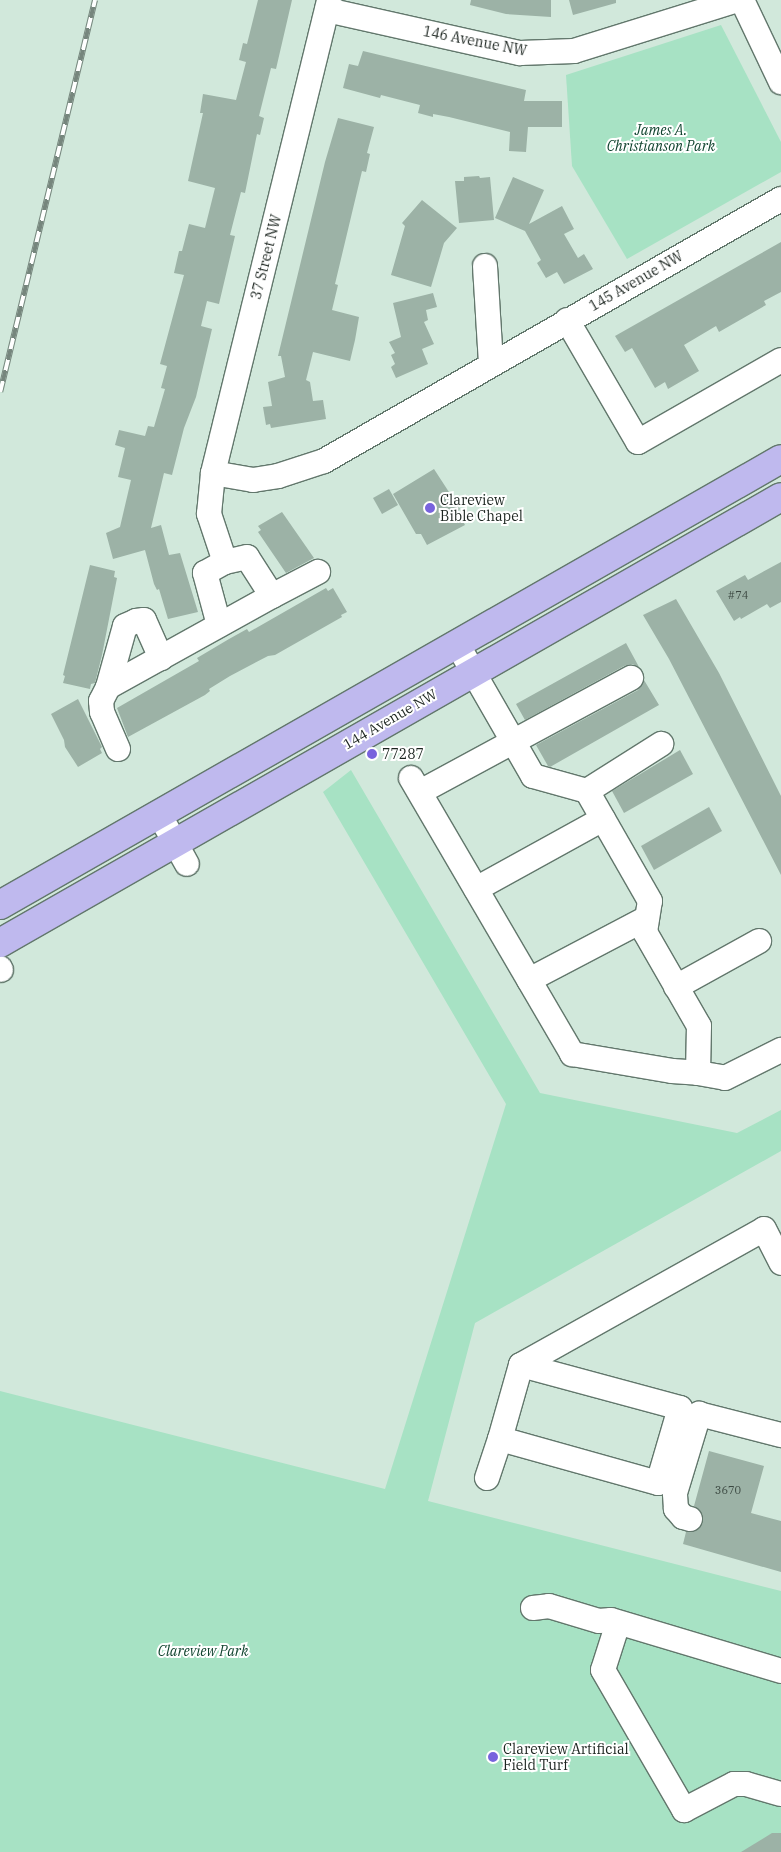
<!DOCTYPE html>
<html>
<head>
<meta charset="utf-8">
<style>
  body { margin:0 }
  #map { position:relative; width:781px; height:1852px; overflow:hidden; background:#d1e8db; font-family:"IBM Plex Serif",serif }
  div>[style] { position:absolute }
  .green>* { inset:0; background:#a7e2c4 }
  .building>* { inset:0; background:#9cb2a6 }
  .roads { filter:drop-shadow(1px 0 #62776c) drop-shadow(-1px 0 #62776c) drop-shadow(0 1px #62776c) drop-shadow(0 -1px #62776c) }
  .minor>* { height:24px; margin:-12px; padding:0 12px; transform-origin:12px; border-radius:12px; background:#fff }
  .major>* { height:28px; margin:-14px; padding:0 14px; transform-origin:14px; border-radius:14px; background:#bfb9ee }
  .rail>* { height:5.5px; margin-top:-2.75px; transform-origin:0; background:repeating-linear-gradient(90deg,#fff 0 11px,#76867d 0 22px); box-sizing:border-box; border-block:1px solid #76867d }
  .dots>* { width:14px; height:14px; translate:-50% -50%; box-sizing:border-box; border:2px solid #fff; border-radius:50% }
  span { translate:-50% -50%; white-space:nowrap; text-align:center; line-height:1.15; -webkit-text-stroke:4px #fff; paint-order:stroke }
  .number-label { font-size:11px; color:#3b4841 }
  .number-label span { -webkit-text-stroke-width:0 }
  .street-label { font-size:14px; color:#1b241f }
  .park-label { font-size:14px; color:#0f432e; font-style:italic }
  .poi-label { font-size:14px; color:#1b241f }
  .left { translate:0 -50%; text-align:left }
</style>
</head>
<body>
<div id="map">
  <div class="green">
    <i style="clip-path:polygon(721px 25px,781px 142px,781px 172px,627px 259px,572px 166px,566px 75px)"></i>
    <i style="clip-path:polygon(351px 770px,540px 1093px,737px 1133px,781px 1110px,781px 1151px,475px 1323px,428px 1501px,781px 1591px,781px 1852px,0 1852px,0 1391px,385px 1489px,506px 1104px,323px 792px)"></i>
  </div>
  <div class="building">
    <i style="clip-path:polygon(258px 0,292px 0,276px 69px,271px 68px,259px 116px,264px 118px,260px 135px,257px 134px,245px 193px,241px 192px,230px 235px,235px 236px,219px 304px,207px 301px,201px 326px,212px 329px,196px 397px,184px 428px,172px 475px,164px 473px,151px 528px,161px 525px,169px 555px,180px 553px,198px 612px,168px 619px,159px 589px,157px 590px,154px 584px,145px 550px,113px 559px,106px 533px,120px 527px,131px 480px,118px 477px,125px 448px,115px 445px,119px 430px,145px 436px,148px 426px,154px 427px,165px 389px,161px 388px,167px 366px,160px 364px,184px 275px,174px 273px,179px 251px,182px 251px,189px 224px,205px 228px,215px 188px,188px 181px,203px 113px,200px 113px,203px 94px,236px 100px,246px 62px,239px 60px,243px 43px,247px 44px)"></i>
    <i style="clip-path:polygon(471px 0,551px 0,551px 17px,506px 14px,470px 5px)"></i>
    <i style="clip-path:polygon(569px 0,616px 0,616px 3px,573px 15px)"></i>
    <i style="clip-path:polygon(363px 51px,526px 90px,524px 101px,562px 101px,562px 127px,528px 127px,526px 152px,509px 151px,510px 132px,449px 117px,433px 114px,433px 117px,418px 113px,420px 105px,381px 95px,380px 98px,343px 88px,349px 64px,358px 66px)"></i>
    <i style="clip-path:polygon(338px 118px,374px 127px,367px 153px,370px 154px,366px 172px,362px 171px,335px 284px,338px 285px,332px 310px,359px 317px,355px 340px,350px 361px,313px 352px,306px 380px,310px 382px,313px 401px,323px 400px,326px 419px,271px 428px,270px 424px,266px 425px,263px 407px,272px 406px,268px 382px,285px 377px,281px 356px,278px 356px,325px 162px)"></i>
    <i style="clip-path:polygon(479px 176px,480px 178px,490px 177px,494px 220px,459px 223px,455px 181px,464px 181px,464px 177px)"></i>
    <i style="clip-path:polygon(513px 177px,544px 190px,529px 224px,562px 206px,574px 229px,564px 234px,578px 258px,584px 254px,593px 269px,564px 284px,557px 272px,546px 278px,537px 263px,541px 260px,525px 231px,495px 218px)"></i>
    <i style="clip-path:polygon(422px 200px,457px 228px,444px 243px,431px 287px,391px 275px,405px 226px,402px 223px)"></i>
    <i style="clip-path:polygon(781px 242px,781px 292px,764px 301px,766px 305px,719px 332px,716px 326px,684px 345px,699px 371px,668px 389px,665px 382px,655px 388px,632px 348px,625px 352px,615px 336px)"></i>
    <i style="clip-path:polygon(433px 293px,437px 307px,426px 310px,428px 320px,424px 322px,434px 344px,422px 349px,428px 364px,396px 378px,391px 367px,395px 364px,391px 355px,395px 353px,389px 342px,401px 337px,393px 303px)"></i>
    <i style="clip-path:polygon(434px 469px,460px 509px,458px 511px,465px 525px,427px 545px,421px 534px,416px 534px,393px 494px)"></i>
    <i style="clip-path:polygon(389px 489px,398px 505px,382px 514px,373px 498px)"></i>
    <i style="clip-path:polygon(282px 512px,314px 558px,286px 573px,258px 532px,261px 530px,258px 526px)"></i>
    <i style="clip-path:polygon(781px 562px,781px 602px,770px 608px,767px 604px,741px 619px,740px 617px,734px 621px,716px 591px,745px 575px,748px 580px)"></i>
    <i style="clip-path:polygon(90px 565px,115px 571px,114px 577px,117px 578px,102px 655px,95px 683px,91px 684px,90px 689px,63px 683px,65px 676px,63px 675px)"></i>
    <i style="clip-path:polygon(326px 588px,328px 591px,333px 588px,347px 612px,341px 615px,342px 617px,275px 655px,268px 656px,230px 676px,209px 689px,210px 691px,205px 695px,128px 737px,117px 708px,199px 661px,197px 658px,229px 639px,247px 629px,249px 632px)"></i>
    <i style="clip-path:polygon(676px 599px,719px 673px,781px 796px,781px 875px,669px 659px,643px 615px)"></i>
    <i style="clip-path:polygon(626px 643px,639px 667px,632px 664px,624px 666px,525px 720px,516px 704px)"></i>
    <i style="clip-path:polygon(644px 680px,659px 705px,550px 767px,548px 766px,536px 745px,638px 690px)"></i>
    <i style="clip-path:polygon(78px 699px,102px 747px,100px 749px,102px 753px,78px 767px,65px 747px,64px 740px,51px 714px)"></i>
    <i style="clip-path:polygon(680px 750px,693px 774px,624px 813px,612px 791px)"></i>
    <i style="clip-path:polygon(709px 807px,722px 831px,654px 870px,641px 846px)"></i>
    <i style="clip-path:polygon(709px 1451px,764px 1466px,751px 1513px,781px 1521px,781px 1572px,683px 1544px,686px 1532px,694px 1532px,703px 1523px,703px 1515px,694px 1506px)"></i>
    <i style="clip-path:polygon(772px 1833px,781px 1833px,781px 1852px,741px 1852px)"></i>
  </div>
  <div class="roads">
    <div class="minor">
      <i style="left:742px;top:0;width:91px;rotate:64.6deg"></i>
      <i style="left:327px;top:10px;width:198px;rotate:12.6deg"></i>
      <i style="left:520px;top:53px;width:54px;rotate:-2.1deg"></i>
      <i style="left:574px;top:51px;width:172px;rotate:-17.3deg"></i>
      <i style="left:485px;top:266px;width:98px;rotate:86.5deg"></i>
      <i style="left:567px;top:320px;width:141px;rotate:59.8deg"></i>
      <i style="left:638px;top:442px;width:165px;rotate:-29.8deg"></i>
      <i style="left:213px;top:473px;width:41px;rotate:9.9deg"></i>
      <i style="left:253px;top:480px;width:25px;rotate:-9deg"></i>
      <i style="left:278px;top:476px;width:48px;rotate:-18.1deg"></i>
      <i style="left:324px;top:461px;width:527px;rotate:-29.83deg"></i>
      <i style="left:272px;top:596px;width:52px;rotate:-27.6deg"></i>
      <i style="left:219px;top:625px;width:54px;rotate:-105.1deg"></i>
      <i style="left:205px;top:573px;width:23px;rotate:-29deg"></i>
      <i style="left:108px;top:687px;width:63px;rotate:-74.4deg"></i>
      <i style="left:125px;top:626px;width:12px;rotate:-24deg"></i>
      <i style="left:136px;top:621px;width:8px;rotate:-7deg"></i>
      <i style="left:144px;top:620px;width:42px;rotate:65.9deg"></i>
      <i style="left:118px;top:749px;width:40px;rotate:-113.4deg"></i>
      <i style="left:102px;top:712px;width:11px;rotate:-95deg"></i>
      <i style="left:101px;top:701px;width:16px;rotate:-63deg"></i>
      <i style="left:108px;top:687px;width:188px;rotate:-29deg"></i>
      <i style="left:272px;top:596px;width:46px;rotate:-122.7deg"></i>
      <i style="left:247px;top:557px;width:23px;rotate:167deg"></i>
      <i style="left:225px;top:562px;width:51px;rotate:-108.4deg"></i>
      <i style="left:209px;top:514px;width:41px;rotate:-84.4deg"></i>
      <i style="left:213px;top:473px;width:487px;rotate:-76.2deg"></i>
      <i style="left:411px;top:778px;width:320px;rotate:59.7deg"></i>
      <i style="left:572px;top:1054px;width:101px;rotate:9.6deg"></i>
      <i style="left:672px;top:1071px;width:26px;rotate:4deg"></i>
      <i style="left:698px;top:1073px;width:47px;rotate:-88.8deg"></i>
      <i style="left:699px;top:1026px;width:108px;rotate:-119.9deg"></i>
      <i style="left:645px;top:932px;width:31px;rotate:-81deg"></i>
      <i style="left:650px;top:901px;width:127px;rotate:-119.8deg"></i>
      <i style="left:587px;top:791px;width:56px;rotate:-164.5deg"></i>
      <i style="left:533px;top:776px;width:152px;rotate:-119.9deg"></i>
      <i style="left:587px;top:791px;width:88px;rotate:-32.4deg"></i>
      <i style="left:420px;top:792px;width:240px;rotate:-28.4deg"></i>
      <i style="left:159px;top:814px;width:57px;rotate:60.8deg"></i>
      <i style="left:476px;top:889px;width:145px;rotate:-28.9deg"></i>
      <i style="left:0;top:968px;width:2px;rotate:63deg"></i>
      <i style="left:529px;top:980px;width:133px;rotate:-27.7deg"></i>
      <i style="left:676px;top:987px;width:95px;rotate:-29deg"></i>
      <i style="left:698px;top:1073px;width:27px;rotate:10deg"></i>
      <i style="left:725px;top:1078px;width:63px;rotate:-26.6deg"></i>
      <i style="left:521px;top:1365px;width:165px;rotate:15.1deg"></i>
      <i style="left:680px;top:1408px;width:78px;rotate:106.3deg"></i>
      <i style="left:658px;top:1483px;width:164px;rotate:-164.4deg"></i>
      <i style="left:500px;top:1439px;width:77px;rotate:-74.2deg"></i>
      <i style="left:521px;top:1365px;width:278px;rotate:-29.2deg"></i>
      <i style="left:764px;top:1229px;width:38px;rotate:63deg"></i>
      <i style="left:487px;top:1478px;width:41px;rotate:-71.6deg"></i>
      <i style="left:690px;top:1519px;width:7px;rotate:-164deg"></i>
      <i style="left:683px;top:1517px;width:11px;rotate:-131deg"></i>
      <i style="left:676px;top:1509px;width:16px;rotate:-94deg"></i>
      <i style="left:675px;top:1493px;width:83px;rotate:-73.1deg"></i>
      <i style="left:699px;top:1414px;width:85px;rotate:14.4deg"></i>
      <i style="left:533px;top:1608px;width:16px;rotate:-7deg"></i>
      <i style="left:549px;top:1606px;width:52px;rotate:16.7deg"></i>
      <i style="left:599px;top:1621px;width:12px;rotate:-5deg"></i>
      <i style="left:611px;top:1620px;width:177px;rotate:16.7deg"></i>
      <i style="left:618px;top:1623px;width:49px;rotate:107.7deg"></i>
      <i style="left:603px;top:1670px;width:162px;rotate:59.9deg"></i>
      <i style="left:684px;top:1810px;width:56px;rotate:-27.5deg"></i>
      <i style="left:734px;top:1784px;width:12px"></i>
      <i style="left:746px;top:1784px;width:36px;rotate:16deg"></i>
    </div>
    <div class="major">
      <i style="left:0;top:905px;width:899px;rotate:-29.73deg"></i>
      <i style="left:0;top:943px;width:899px;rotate:-29.73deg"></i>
    </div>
  </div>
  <div class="rail">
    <i style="left:0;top:392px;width:403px;rotate:-76.4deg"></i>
  </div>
  <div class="dots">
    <i style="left:430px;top:508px;background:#7863dd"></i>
    <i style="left:372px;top:754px;background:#7863dd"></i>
    <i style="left:493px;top:1757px;background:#7863dd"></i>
  </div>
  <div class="number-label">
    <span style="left:738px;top:595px">#74</span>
    <span style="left:728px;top:1490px">3670</span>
  </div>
  <div class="street-label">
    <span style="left:475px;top:41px;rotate:11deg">146 Avenue NW</span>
    <span style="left:266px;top:257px;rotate:-76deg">37 Street NW</span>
    <span style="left:636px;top:281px;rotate:-30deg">145 Avenue NW</span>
    <span style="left:390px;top:719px;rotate:-30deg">144 Avenue NW</span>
  </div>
  <div class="park-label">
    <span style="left:661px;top:138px">James A.<br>Christianson Park</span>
    <span style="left:203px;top:1651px">Clareview Park</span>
  </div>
  <div class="poi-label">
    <span class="left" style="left:440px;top:508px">Clareview<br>Bible Chapel</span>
    <span class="left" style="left:382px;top:754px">77287</span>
    <span class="left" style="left:503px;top:1757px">Clareview Artificial<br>Field Turf</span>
  </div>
</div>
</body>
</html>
